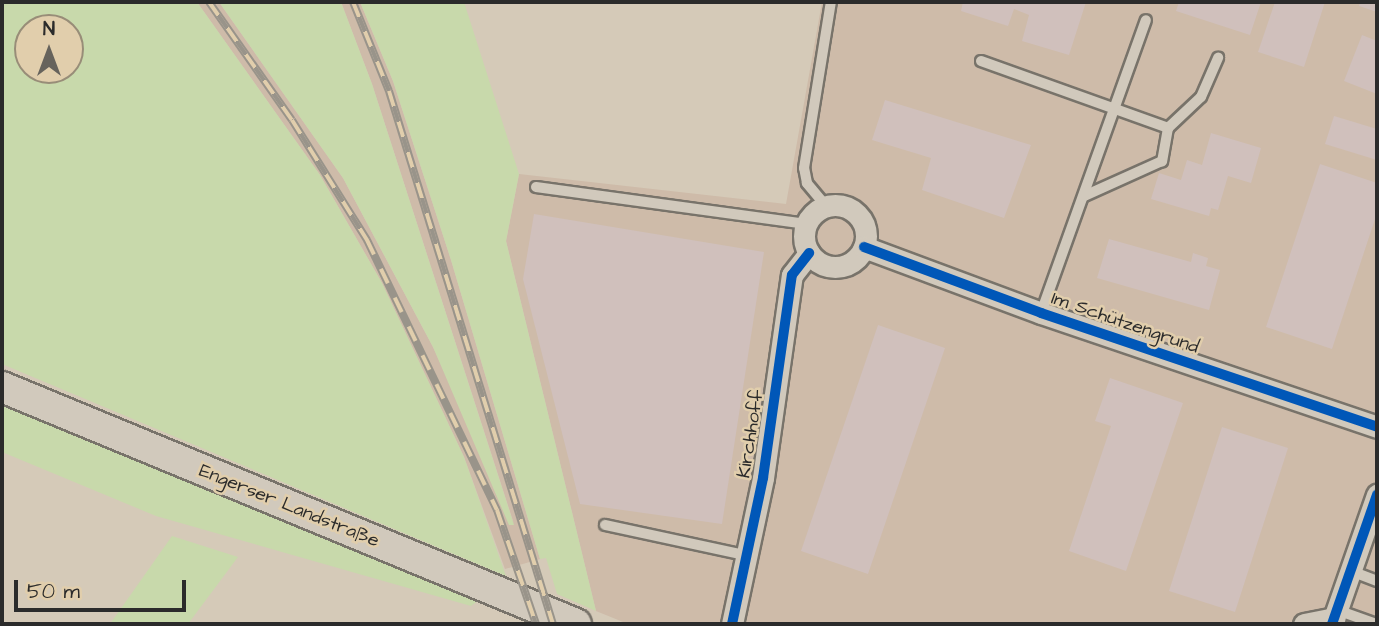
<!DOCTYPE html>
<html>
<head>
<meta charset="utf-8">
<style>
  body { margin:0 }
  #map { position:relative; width:1379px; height:626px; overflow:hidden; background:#d5cab8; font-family:"Architects Daughter",sans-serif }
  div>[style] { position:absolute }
  .built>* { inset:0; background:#cebba9 }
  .green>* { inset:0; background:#c8d9ab }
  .building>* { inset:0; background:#d0c0bc }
  .roads { filter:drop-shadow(2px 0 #78736a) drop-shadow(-2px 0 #78736a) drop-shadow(0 2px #78736a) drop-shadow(0 -2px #78736a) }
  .lane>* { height:10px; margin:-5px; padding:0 5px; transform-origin:5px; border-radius:5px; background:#d1c9bc }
  .street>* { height:21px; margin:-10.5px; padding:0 10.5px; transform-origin:10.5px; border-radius:10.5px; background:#d1c9bc }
  .street>.ring { margin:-10.5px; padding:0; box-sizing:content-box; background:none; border:21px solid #d1c9bc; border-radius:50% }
  .secondary>* { height:30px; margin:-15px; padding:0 15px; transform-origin:15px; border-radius:15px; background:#d1c9bc }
  .rail>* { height:8px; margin-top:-4px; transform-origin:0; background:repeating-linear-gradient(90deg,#e1ceac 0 16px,#99948a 0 32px); box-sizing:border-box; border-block:2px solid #99948a }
  .cycleway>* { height:10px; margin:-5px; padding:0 5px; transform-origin:5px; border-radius:5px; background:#0057b8 }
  span { translate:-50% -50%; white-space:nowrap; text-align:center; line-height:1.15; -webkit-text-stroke:5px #e1ceac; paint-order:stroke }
  .street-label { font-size:19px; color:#2b2b2b }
  .frame { position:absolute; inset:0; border:4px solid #2b2b2b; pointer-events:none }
  .north { position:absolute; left:14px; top:14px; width:70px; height:70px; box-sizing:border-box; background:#e1ceac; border:2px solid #988d78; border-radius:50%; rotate:0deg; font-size:19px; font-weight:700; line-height:28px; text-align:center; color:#2b2b2b }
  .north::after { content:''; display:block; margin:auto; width:24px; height:32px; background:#66635c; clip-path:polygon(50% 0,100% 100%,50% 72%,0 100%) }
  .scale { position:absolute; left:14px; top:580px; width:172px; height:32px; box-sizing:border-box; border:4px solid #2b2b2b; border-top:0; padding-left:9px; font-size:21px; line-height:24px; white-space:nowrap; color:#2b2b2b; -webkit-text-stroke:5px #e1ceac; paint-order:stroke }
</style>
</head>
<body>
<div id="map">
  <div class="built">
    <i style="clip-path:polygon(197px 2px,219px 2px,343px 178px,433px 347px,514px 524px,372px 84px,341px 2px,360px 2px,393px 81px,451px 260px,540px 559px,505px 569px,464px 457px,382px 283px,320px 175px)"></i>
    <i style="clip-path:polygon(822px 2px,1377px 2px,1377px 624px,628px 624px,596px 611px,506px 241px,519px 174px,786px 204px)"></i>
  </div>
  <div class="green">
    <i style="clip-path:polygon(evenodd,2px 2px,197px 2px,320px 175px,382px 283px,464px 457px,506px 576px,2px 364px,2px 2px,28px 28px,70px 28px,70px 70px,28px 70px,28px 28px)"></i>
    <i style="clip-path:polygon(219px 2px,341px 2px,372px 84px,514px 525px,509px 525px,433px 347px,343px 178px)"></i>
    <i style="clip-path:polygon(360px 2px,464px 2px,519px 174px,506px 241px,596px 611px,557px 594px,546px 558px,540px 559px,451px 260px,393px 81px)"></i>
    <i style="clip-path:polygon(2px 405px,479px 600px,471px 606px,156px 516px,2px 452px)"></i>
    <i style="clip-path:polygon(172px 536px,238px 557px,188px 624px,110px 624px)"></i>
  </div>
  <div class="building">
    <i style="clip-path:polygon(963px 2px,1086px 2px,1069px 55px,1022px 41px,1029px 15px,1014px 9px,1008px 26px,961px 11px)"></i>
    <i style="clip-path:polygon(1179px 2px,1261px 2px,1250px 35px,1176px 11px)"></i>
    <i style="clip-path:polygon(1275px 2px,1325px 2px,1304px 67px,1258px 52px)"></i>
    <i style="clip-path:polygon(1360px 2px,1377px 2px,1377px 12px,1359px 6px)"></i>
    <i style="clip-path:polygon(1362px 35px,1377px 41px,1377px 94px,1344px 81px)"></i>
    <i style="clip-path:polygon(885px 100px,1031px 145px,1004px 218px,922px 190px,931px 158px,872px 140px)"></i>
    <i style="clip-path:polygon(1334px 116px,1377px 129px,1377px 160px,1325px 144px)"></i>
    <i style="clip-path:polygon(1211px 133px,1261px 148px,1251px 183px,1228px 176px,1218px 210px,1211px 208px,1209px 216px,1151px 199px,1159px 173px,1181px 180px,1187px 160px,1202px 165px)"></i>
    <i style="clip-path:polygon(1320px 164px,1377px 183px,1377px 213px,1332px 349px,1266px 327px)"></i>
    <i style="clip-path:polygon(534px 214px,764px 252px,722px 524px,580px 504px,523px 279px)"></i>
    <i style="clip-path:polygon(1109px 239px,1191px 262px,1193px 253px,1208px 258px,1206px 266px,1220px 270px,1209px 310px,1097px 278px)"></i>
    <i style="clip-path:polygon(878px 325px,945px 348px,868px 574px,801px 551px)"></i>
    <i style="clip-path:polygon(1110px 378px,1183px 403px,1126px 571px,1069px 551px,1111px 426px,1095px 421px)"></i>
    <i style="clip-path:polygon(1222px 427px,1288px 448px,1235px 612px,1169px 591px)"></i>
  </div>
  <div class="roads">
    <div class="lane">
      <i style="left:981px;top:61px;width:199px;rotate:19.7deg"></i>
      <i style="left:1168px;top:128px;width:34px;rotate:100deg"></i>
      <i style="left:1162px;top:161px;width:85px;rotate:155.8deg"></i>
      <i style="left:1168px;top:128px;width:45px;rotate:-43.2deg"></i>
      <i style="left:1201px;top:97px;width:43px;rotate:-66.4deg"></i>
      <i style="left:536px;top:187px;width:273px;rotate:7.8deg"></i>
      <i style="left:826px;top:206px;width:30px;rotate:-130deg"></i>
      <i style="left:807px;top:183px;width:15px;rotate:-101deg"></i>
      <i style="left:804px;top:168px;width:168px;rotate:-80.8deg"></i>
      <i style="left:1041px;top:313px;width:311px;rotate:-70.3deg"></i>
      <i style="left:605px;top:525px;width:143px;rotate:12.1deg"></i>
      <i style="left:1351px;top:571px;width:28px;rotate:21deg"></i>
      <i style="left:1337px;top:610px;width:41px;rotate:19.7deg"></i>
    </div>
    <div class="street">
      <i class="ring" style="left:804px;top:205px;width:41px;height:41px"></i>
      <i style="left:864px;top:247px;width:189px;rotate:20.4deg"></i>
      <i style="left:1041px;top:313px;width:355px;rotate:18.7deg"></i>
      <i style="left:732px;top:624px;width:149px;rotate:-78deg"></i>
      <i style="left:763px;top:478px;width:205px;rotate:-81.9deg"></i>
      <i style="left:792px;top:275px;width:28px;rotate:-52deg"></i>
      <i style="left:1304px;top:624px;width:31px;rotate:-11deg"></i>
      <i style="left:1332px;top:624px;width:137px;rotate:-70.8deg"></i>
    </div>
    <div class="secondary">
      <i style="left:2px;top:387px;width:621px;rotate:22.44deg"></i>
    </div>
  </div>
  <div class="rail">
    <i style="left:209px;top:2px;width:144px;rotate:54.9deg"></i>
    <i style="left:292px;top:120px;width:142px;rotate:58deg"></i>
    <i style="left:367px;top:240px;width:300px;rotate:64.3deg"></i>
    <i style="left:497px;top:510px;width:120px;rotate:71.1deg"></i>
    <i style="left:353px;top:2px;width:96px;rotate:68deg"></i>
    <i style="left:389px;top:91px;width:558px;rotate:72.9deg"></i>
  </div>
  <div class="cycleway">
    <i style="left:864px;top:247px;width:189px;rotate:20.4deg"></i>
    <i style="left:1041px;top:313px;width:355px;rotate:18.7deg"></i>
    <i style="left:732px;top:624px;width:149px;rotate:-78deg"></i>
    <i style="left:763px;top:478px;width:205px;rotate:-81.9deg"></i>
    <i style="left:792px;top:275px;width:28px;rotate:-52deg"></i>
    <i style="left:1332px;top:624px;width:137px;rotate:-70.8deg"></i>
  </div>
  <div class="street-label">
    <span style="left:1125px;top:323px;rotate:19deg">Im Schützengrund</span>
    <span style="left:751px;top:434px;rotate:-81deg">Kirchhoff</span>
    <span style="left:289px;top:506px;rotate:22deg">Engerser Landstraße</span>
  </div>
  <div class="frame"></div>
  <div class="north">N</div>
  <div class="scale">50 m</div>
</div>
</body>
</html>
